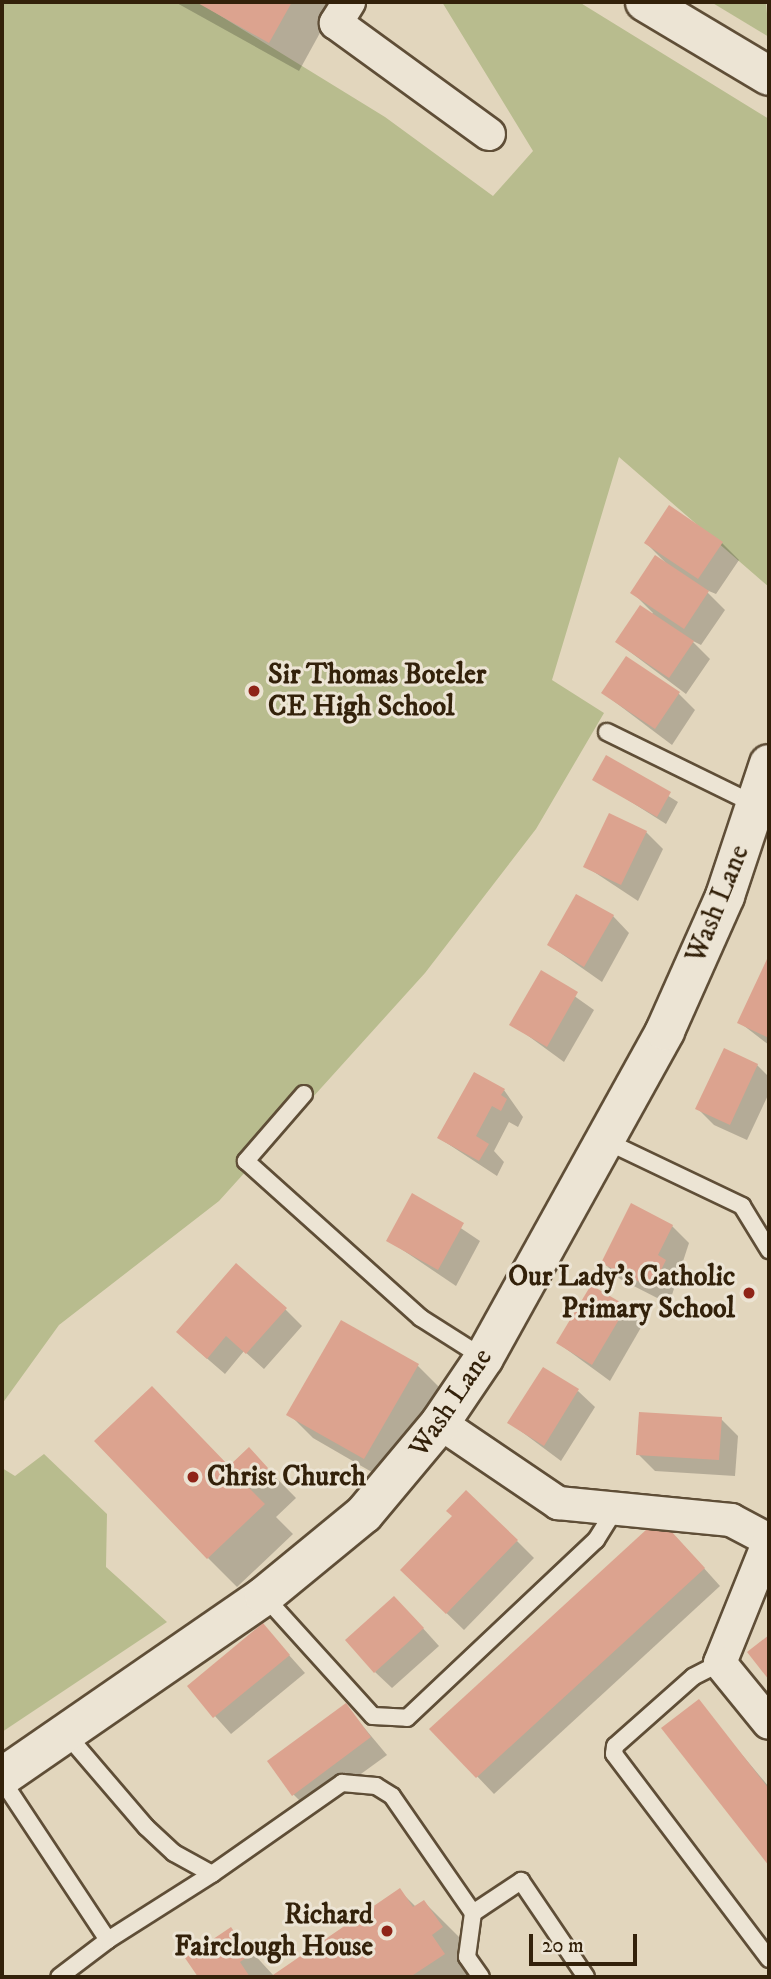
<!DOCTYPE html>
<html>
<head>
<meta charset="utf-8">
<style>
  body { margin:0 }
  #map { position:relative; width:771px; height:1979px; overflow:hidden; background:#e2d6bd; font-family:"IM FELL DW Pica",serif }
  div>[style] { position:absolute }
  .green>* { inset:0; background:#b8bc8e }
  .shadow>* { inset:0; background:#0003 }
  .building>* { inset:0; background:#dca38f }
  .roads { filter:drop-shadow(2px 0 #5f4e37) drop-shadow(-2px 0 #5f4e37) drop-shadow(0 2px #5f4e37) drop-shadow(0 -2px #5f4e37) }
  .lane>* { height:16px; margin:-8px; padding:0 8px; transform-origin:8px; border-radius:8px; background:#ece4d4 }
  .street>* { height:32px; margin:-16px; padding:0 16px; transform-origin:16px; border-radius:16px; background:#ece4d4 }
  .secondary>* { height:38px; margin:-19px; padding:0 19px; transform-origin:19px; border-radius:19px; background:#ece4d4 }
  .dots>* { width:19px; height:19px; translate:-50% -50%; box-sizing:border-box; border:4px solid #ece4d4; border-radius:50% }
  span { translate:-50% -50%; white-space:nowrap; text-align:center; line-height:1.15; -webkit-text-stroke:6px #ece4d4; paint-order:stroke }
  .poi-label { font-size:28px; color:#33210a; font-weight:700 }
  .left { translate:0 -50%; text-align:left }
  .right { translate:-100% -50%; text-align:right }
  .street-label { font-size:28px; color:#33210a }
  .frame { position:absolute; inset:0; border:4px solid #33210a; pointer-events:none }
  .scale { position:absolute; left:529px; top:1934px; width:108px; height:32px; box-sizing:border-box; border:4px solid #33210a; border-top:0; padding-left:9px; font-size:21px; line-height:24px; white-space:nowrap; color:#33210a; -webkit-text-stroke:5px #ece4d4; paint-order:stroke }
</style>
</head>
<body>
<div id="map">
  <div class="green">
    <i style="clip-path:polygon(2px 2px,198px 2px,385px 117px,493px 196px,533px 151px,442px 2px,579px 2px,769px 119px,769px 587px,619px 457px,552px 680px,604px 713px,536px 829px,425px 973px,219px 1201px,59px 1325px,2px 1404px)"></i>
    <i style="clip-path:polygon(711px 2px,766px 2px,769px 37px)"></i>
    <i style="clip-path:polygon(44px 1454px,107px 1514px,106px 1567px,167px 1622px,2px 1732px,2px 1468px,15px 1476px)"></i>
  </div>
  <div class="shadow">
    <i style="clip-path:polygon(175px 2px,337px 2px,299px 71px)"></i>
    <i style="clip-path:polygon(646px 543px,722px 543px,739px 560px,716px 594px,704px 589px,725px 610px,701px 645px,691px 640px,710px 659px,686px 694px,617px 642px,653px 613px,632px 592px,667px 564px)"></i>
    <i style="clip-path:polygon(603px 693px,678px 693px,695px 710px,672px 745px)"></i>
    <i style="clip-path:polygon(607px 758px,678px 802px,666px 824px,595px 779px)"></i>
    <i style="clip-path:polygon(646px 832px,663px 849px,638px 901px,585px 866px)"></i>
    <i style="clip-path:polygon(613px 916px,629px 933px,602px 982px,549px 945px)"></i>
    <i style="clip-path:polygon(767px 961px,769px 962px,769px 1045px,739px 1022px)"></i>
    <i style="clip-path:polygon(542px 973px,594px 1010px,564px 1062px,512px 1024px)"></i>
    <i style="clip-path:polygon(757px 1065px,769px 1077px,769px 1093px,747px 1140px,714px 1125px,697px 1108px)"></i>
    <i style="clip-path:polygon(504px 1090px,523px 1117px,518px 1127px,509px 1122px,494px 1151px,504px 1162px,497px 1176px,439px 1138px)"></i>
    <i style="clip-path:polygon(413px 1196px,480px 1241px,456px 1286px,388px 1240px)"></i>
    <i style="clip-path:polygon(672px 1226px,689px 1243px,669px 1304px,620px 1279px,603px 1262px)"></i>
    <i style="clip-path:polygon(592px 1287px,643px 1324px,610px 1381px,558px 1343px)"></i>
    <i style="clip-path:polygon(285px 1309px,302px 1326px,264px 1369px,244px 1351px,225px 1374px,195px 1348px)"></i>
    <i style="clip-path:polygon(417px 1365px,441px 1389px,389px 1482px,313px 1438px,289px 1414px)"></i>
    <i style="clip-path:polygon(578px 1391px,595px 1407px,561px 1461px,510px 1423px)"></i>
    <i style="clip-path:polygon(721px 1419px,738px 1436px,735px 1476px,655px 1471px,638px 1454px)"></i>
    <i style="clip-path:polygon(248px 1449px,296px 1498px,276px 1517px,293px 1534px,237px 1587px,208px 1558px,229px 1467px)"></i>
    <i style="clip-path:polygon(676px 1537px,720px 1586px,494px 1794px,432px 1729px)"></i>
    <i style="clip-path:polygon(517px 1541px,534px 1558px,464px 1630px,402px 1570px)"></i>
    <i style="clip-path:polygon(411px 1615px,439px 1646px,392px 1688px,375px 1672px)"></i>
    <i style="clip-path:polygon(263px 1626px,305px 1673px,231px 1734px,189px 1687px)"></i>
    <i style="clip-path:polygon(698px 1702px,769px 1787px,769px 1863px,664px 1729px)"></i>
    <i style="clip-path:polygon(346px 1706px,387px 1755px,310px 1811px,293px 1794px)"></i>
    <i style="clip-path:polygon(400px 1891px,416px 1907px,424px 1902px,460px 1938px,478px 1964px,466px 1972px,470px 1977px,204px 1977px,187px 1958px,231px 1929px,274px 1976px)"></i>
  </div>
  <div class="building">
    <i style="clip-path:polygon(196px 2px,292px 2px,269px 43px)"></i>
    <i style="clip-path:polygon(669px 505px,723px 542px,698px 579px,644px 543px)"></i>
    <i style="clip-path:polygon(655px 555px,709px 591px,684px 629px,630px 593px)"></i>
    <i style="clip-path:polygon(640px 605px,694px 641px,669px 678px,615px 642px)"></i>
    <i style="clip-path:polygon(626px 656px,680px 692px,655px 729px,601px 693px)"></i>
    <i style="clip-path:polygon(606px 755px,671px 792px,657px 817px,592px 780px)"></i>
    <i style="clip-path:polygon(609px 813px,647px 831px,621px 885px,583px 867px)"></i>
    <i style="clip-path:polygon(576px 894px,614px 915px,584px 967px,547px 945px)"></i>
    <i style="clip-path:polygon(767px 959px,769px 960px,769px 1038px,737px 1023px)"></i>
    <i style="clip-path:polygon(541px 970px,578px 992px,547px 1047px,509px 1025px)"></i>
    <i style="clip-path:polygon(724px 1048px,758px 1064px,730px 1125px,695px 1109px)"></i>
    <i style="clip-path:polygon(474px 1072px,505px 1089px,501px 1095px,507px 1099px,501px 1111px,492px 1106px,476px 1136px,489px 1144px,479px 1161px,437px 1138px)"></i>
    <i style="clip-path:polygon(412px 1193px,464px 1223px,438px 1270px,386px 1241px)"></i>
    <i style="clip-path:polygon(631px 1203px,673px 1225px,658px 1255px,666px 1260px,652px 1288px,601px 1263px)"></i>
    <i style="clip-path:polygon(236px 1263px,287px 1308px,246px 1354px,226px 1336px,207px 1359px,176px 1332px)"></i>
    <i style="clip-path:polygon(591px 1285px,627px 1306px,592px 1365px,556px 1343px)"></i>
    <i style="clip-path:polygon(341px 1320px,419px 1364px,364px 1459px,286px 1415px)"></i>
    <i style="clip-path:polygon(543px 1367px,579px 1389px,544px 1446px,507px 1423px)"></i>
    <i style="clip-path:polygon(152px 1386px,229px 1466px,249px 1447px,268px 1468px,248px 1487px,265px 1504px,207px 1559px,94px 1441px)"></i>
    <i style="clip-path:polygon(639px 1412px,722px 1417px,719px 1460px,636px 1455px)"></i>
    <i style="clip-path:polygon(466px 1490px,518px 1540px,446px 1614px,400px 1570px,452px 1516px,446px 1511px)"></i>
    <i style="clip-path:polygon(659px 1518px,705px 1568px,476px 1778px,429px 1729px)"></i>
    <i style="clip-path:polygon(394px 1596px,424px 1628px,374px 1673px,345px 1640px)"></i>
    <i style="clip-path:polygon(263px 1623px,290px 1655px,213px 1718px,187px 1686px)"></i>
    <i style="clip-path:polygon(769px 1635px,769px 1680px,747px 1652px)"></i>
    <i style="clip-path:polygon(699px 1699px,769px 1789px,769px 1866px,661px 1728px)"></i>
    <i style="clip-path:polygon(346px 1703px,371px 1737px,292px 1796px,267px 1761px)"></i>
    <i style="clip-path:polygon(400px 1888px,413px 1907px,424px 1900px,443px 1927px,432px 1935px,445px 1954px,410px 1977px,270px 1977px)"></i>
    <i style="clip-path:polygon(231px 1927px,250px 1955px,240px 1962px,250px 1977px,198px 1977px,185px 1958px)"></i>
  </div>
  <div class="roads">
    <div class="lane">
      <i style="left:607px;top:732px;width:166px;rotate:26.1deg"></i>
      <i style="left:304px;top:1094px;width:89px;rotate:130.9deg"></i>
      <i style="left:246px;top:1161px;width:235px;rotate:41.9deg"></i>
      <i style="left:421px;top:1318px;width:75px;rotate:32.4deg"></i>
      <i style="left:606px;top:1141px;width:151px;rotate:25.5deg"></i>
      <i style="left:742px;top:1206px;width:52px;rotate:58.5deg"></i>
      <i style="left:264px;top:1596px;width:162px;rotate:47.8deg"></i>
      <i style="left:373px;top:1716px;width:34px;rotate:3deg"></i>
      <i style="left:407px;top:1718px;width:260px;rotate:-43.3deg"></i>
      <i style="left:596px;top:1540px;width:36px;rotate:-58deg"></i>
      <i style="left:720px;top:1663px;width:30px;rotate:153deg"></i>
      <i style="left:693px;top:1677px;width:104px;rotate:138.5deg"></i>
      <i style="left:615px;top:1746px;width:8px;rotate:97deg"></i>
      <i style="left:614px;top:1754px;width:257px;rotate:52.9deg"></i>
      <i style="left:68px;top:1736px;width:120px;rotate:49.4deg"></i>
      <i style="left:146px;top:1827px;width:38px;rotate:43deg"></i>
      <i style="left:174px;top:1853px;width:43px;rotate:28.9deg"></i>
      <i style="left:212px;top:1874px;width:159px;rotate:-35deg"></i>
      <i style="left:342px;top:1783px;width:34px;rotate:5deg"></i>
      <i style="left:376px;top:1786px;width:19px;rotate:32deg"></i>
      <i style="left:392px;top:1796px;width:142px;rotate:55.3deg"></i>
      <i style="left:473px;top:1913px;width:58px;rotate:-33.7deg"></i>
      <i style="left:521px;top:1881px;width:116px;rotate:55.9deg"></i>
      <i style="left:2px;top:1780px;width:192px;rotate:56.5deg"></i>
      <i style="left:108px;top:1940px;width:61px;rotate:142.9deg"></i>
      <i style="left:473px;top:1913px;width:44px;rotate:97.8deg"></i>
      <i style="left:467px;top:1957px;width:24px;rotate:55deg"></i>
      <i style="left:108px;top:1940px;width:123px;rotate:-32.4deg"></i>
    </div>
    <div class="street">
      <i style="left:349px;top:2px;width:25px;rotate:122deg"></i>
      <i style="left:336px;top:23px;width:189px;rotate:36deg"></i>
      <i style="left:440px;top:1423px;width:143px;rotate:34.1deg"></i>
      <i style="left:558px;top:1503px;width:174px;rotate:5.6deg"></i>
      <i style="left:731px;top:1520px;width:43px;rotate:27.8deg"></i>
      <i style="left:769px;top:1541px;width:131px;rotate:111.9deg"></i>
      <i style="left:720px;top:1663px;width:77px;rotate:50.8deg"></i>
    </div>
    <div class="secondary">
      <i style="left:645px;top:2px;width:144px;rotate:30.8deg"></i>
      <i style="left:2px;top:1777px;width:318px;rotate:-34.6deg"></i>
      <i style="left:264px;top:1596px;width:129px;rotate:-39.4deg"></i>
      <i style="left:364px;top:1514px;width:119px;rotate:-50.1deg"></i>
      <i style="left:440px;top:1423px;width:78px;rotate:-55.9deg"></i>
      <i style="left:484px;top:1358px;width:374px;rotate:-61deg"></i>
      <i style="left:665px;top:1031px;width:148px;rotate:-66deg"></i>
      <i style="left:725px;top:896px;width:139px;rotate:-71.6deg"></i>
    </div>
  </div>
  <div class="dots">
    <i style="left:254px;top:691px;background:#8f2418"></i>
    <i style="left:749px;top:1293px;background:#8f2418"></i>
    <i style="left:193px;top:1477px;background:#8f2418"></i>
    <i style="left:387px;top:1931px;background:#8f2418"></i>
  </div>
  <div class="poi-label">
    <span class="left" style="left:268px;top:691px">Sir Thomas Boteler<br>CE High School</span>
    <span class="right" style="left:735px;top:1293px">Our Lady's Catholic<br>Primary School</span>
    <span class="left" style="left:207px;top:1477px">Christ Church</span>
    <span class="right" style="left:373px;top:1931px">Richard<br>Fairclough House</span>
  </div>
  <div class="street-label">
    <span style="left:718px;top:904px;rotate:-68deg">Wash Lane</span>
    <span style="left:451px;top:1403px;rotate:-56deg">Wash Lane</span>
  </div>
  <div class="frame"></div>
  <div class="scale">20 m</div>
</div>
</body>
</html>
